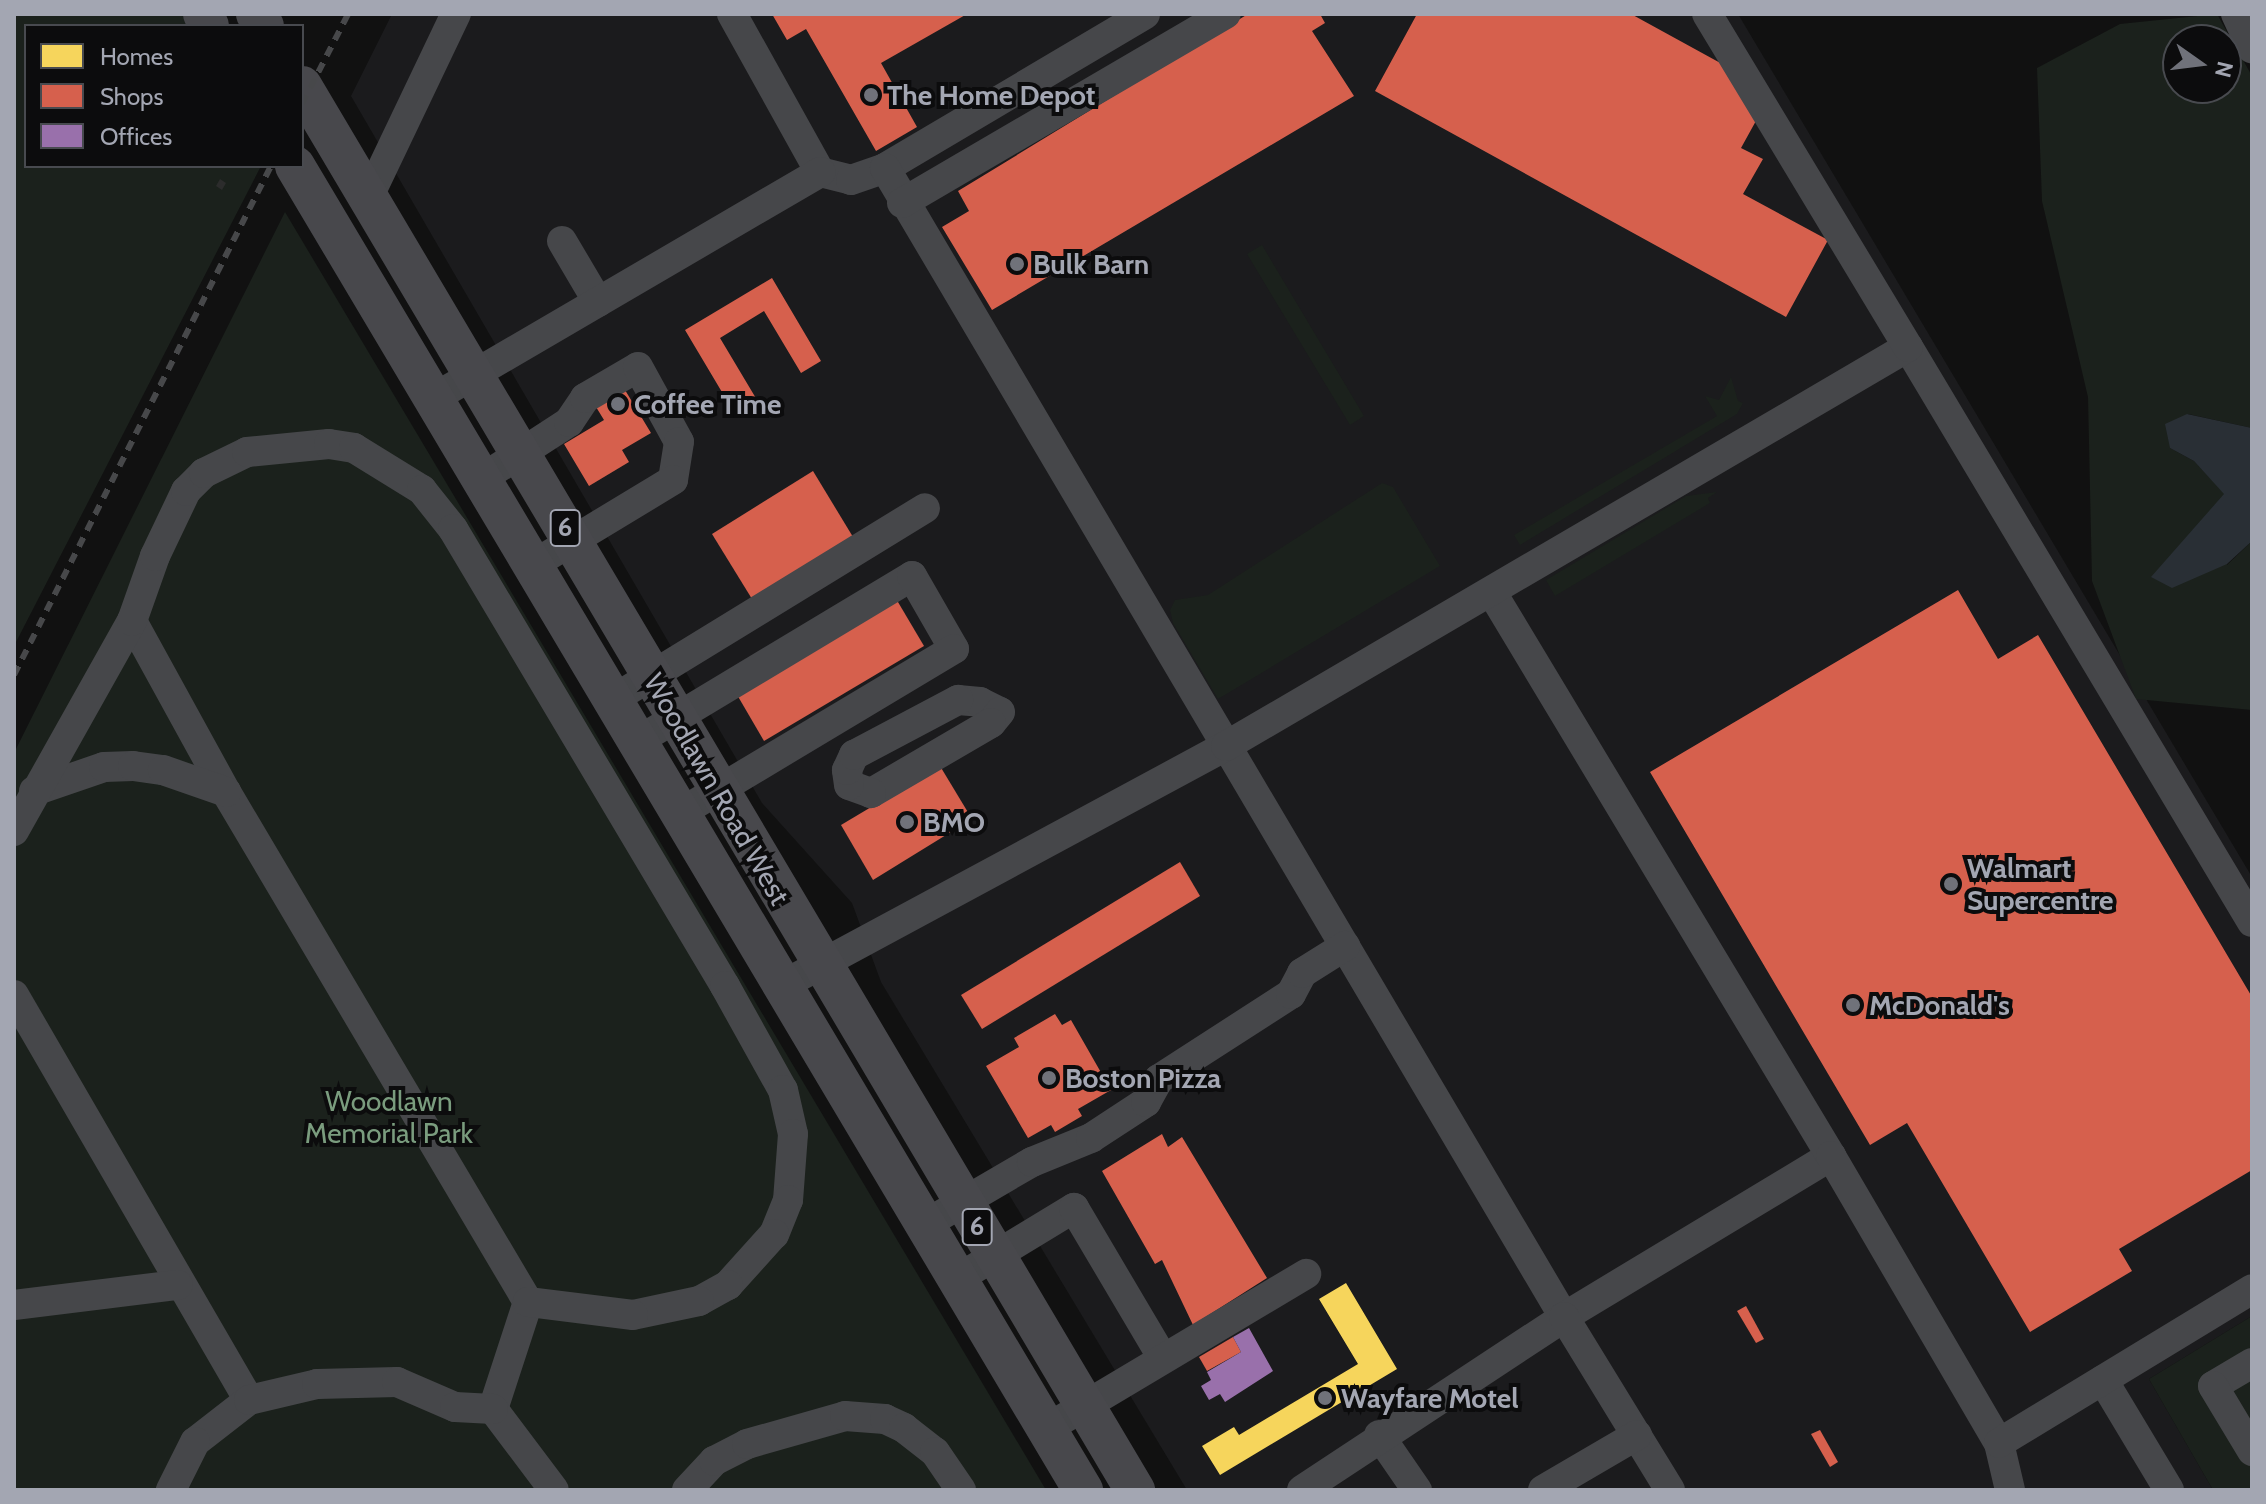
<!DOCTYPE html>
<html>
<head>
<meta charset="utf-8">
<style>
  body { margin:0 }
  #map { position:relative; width:2266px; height:1504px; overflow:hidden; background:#111; font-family:Cabin,sans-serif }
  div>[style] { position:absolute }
  .built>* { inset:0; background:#1b1b1d }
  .green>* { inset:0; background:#1b211c }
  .water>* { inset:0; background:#292f35 }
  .homes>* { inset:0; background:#f6d55c }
  .shops>* { inset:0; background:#d6604d }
  .offices>* { inset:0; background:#9970ab }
  .building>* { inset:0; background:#2c2c2c }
  .minor>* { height:30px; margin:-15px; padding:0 15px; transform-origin:15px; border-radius:15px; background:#46474a }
  .major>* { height:40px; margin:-20px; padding:0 20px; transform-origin:20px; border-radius:20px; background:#48484c }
  .rail>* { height:6px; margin-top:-3px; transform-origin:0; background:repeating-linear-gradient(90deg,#47484a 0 10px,transparent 0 18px) }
  .dots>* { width:22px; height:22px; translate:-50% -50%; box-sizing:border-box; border:4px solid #0c0c0d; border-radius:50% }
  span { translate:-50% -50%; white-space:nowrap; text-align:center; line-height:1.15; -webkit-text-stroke:8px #0c0c0d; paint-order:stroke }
  .shield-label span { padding:2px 6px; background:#0c0c0d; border:2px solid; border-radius:6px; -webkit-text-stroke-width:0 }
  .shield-label { font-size:26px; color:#a3a6b2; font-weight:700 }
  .poi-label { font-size:28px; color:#a3a6b2; font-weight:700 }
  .left { translate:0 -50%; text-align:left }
  .street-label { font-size:28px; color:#a3a6b2 }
  .park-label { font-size:28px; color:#7a9c7e }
  .frame { position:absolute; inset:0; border:16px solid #a3a6b2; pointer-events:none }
  .legend { position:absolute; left:24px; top:24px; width:280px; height:144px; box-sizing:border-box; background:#0c0c0d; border:2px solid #484a4f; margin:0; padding:10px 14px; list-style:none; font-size:24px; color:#a3a6b2 }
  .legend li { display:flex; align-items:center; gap:16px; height:40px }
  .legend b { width:40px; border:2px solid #484a4f }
  .north { position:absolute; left:2162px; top:24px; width:80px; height:80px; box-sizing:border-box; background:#0c0c0d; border:2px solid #484a4f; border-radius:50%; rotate:104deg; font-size:22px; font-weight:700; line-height:32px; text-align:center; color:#a3a6b2 }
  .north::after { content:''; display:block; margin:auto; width:28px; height:36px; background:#70727a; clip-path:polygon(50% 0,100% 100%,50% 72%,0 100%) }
</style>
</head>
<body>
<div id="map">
  <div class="built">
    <i style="clip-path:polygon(392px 14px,1738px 14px,2252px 877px,2252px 1316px,2149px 1379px,2213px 1490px,1187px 1490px,881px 982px,852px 903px,762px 803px,351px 96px)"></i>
  </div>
  <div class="green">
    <i style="clip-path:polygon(14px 14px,185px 14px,192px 26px,26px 26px,26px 166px,261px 166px,14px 646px)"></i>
    <i style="clip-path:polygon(evenodd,2217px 14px,2252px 76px,2252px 428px,2188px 414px,2170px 448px,2194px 461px,2225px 494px,2227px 565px,2252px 541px,2252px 710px,2136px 699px,2092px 581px,2088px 397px,2042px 201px,2037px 68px,2120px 24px,2217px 14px,2178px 40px,2226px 40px,2226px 88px,2178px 88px,2178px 40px)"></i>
    <i style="clip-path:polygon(285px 212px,1046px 1490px,14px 1490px,14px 753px)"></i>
    <i style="clip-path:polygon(1262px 245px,1364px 416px,1350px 425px,1247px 254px)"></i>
    <i style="clip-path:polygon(1731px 377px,1738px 401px,1743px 403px,1737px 414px,1520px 545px,1514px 535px,1717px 416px,1705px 396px,1719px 400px)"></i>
    <i style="clip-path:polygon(1382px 483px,1393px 487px,1440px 566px,1218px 699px,1173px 623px,1170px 610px,1175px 600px,1208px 595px)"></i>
    <i style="clip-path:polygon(1717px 492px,1708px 498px,1710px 503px,1555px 596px,1546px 580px,1686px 496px)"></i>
    <i style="clip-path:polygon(2252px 1316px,2252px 1490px,2213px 1490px,2149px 1379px)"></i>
  </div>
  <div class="water">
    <i style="clip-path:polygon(2187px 414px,2252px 428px,2252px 541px,2227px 564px,2172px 588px,2151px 577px,2224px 494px,2194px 461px,2170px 448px,2165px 424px)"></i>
  </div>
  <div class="homes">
    <i style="clip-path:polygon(1346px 1283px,1397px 1369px,1220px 1475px,1202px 1446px,1234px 1427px,1239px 1435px,1358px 1364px,1319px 1299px)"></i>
  </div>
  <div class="shops">
    <i style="clip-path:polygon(772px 14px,967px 14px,881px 63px,917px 127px,876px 151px,806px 29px,787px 40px)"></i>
    <i style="clip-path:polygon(1248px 14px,1320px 14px,1325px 23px,1312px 31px,1354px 96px,992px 310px,942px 227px,969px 211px,958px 191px)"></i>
    <i style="clip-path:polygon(1417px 14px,1631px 14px,1724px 65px,1757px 119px,1741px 148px,1763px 159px,1743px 194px,1828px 240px,1786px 317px,1375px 91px)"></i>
    <i style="clip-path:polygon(772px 278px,821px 361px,801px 373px,764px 311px,720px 338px,757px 400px,735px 414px,685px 330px)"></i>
    <i style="clip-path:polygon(622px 385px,651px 433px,622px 450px,629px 462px,589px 486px,564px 444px,604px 420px,593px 402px)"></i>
    <i style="clip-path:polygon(813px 471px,853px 537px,752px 599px,712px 534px)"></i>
    <i style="clip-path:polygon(1958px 590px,1998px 659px,2038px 635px,2252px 997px,2252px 1170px,2119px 1249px,2132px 1271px,2030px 1332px,1907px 1123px,1870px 1145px,1650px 772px)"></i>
    <i style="clip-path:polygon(895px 597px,924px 646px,764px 741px,736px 693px)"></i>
    <i style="clip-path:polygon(940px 766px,972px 819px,873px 880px,841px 825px)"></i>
    <i style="clip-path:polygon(1180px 862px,1200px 896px,982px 1029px,961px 995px)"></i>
    <i style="clip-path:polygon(1055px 1014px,1062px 1025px,1071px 1020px,1111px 1090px,1078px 1109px,1082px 1116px,1055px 1132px,1051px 1125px,1028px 1138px,986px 1066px,1019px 1047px,1014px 1038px)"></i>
    <i style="clip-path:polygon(1162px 1134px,1168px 1147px,1182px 1137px,1267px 1278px,1193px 1325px,1162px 1260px,1155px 1264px,1102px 1171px)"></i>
    <i style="clip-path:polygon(1746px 1306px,1764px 1339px,1756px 1343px,1737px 1311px)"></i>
    <i style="clip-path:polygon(1233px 1337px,1241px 1352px,1207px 1371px,1199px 1357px)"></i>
    <i style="clip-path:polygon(1820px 1430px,1838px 1462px,1830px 1467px,1811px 1434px)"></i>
  </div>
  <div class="offices">
    <i style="clip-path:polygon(1249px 1328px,1273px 1371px,1225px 1402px,1220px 1394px,1209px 1400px,1201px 1386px,1211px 1380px,1207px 1372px,1241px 1352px,1233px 1337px)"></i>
  </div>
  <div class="building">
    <i style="clip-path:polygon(220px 179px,226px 183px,222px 190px,216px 186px)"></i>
  </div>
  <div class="minor">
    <i style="left:732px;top:14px;width:181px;rotate:60.9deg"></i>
    <i style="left:820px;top:172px;width:32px;rotate:14deg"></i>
    <i style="left:851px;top:180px;width:36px;rotate:-19deg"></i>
    <i style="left:885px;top:168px;width:302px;rotate:-30.6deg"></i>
    <i style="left:2236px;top:14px;width:38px;rotate:65deg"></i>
    <i style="left:885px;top:168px;width:1335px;rotate:59.42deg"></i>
    <i style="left:1564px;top:1317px;width:312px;rotate:-31.1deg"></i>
    <i style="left:1831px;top:1156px;width:659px;rotate:-121.04deg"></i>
    <i style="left:369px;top:196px;width:202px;rotate:-64.5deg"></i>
    <i style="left:902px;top:203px;width:375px;rotate:-30.3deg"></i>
    <i style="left:562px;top:241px;width:71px;rotate:59.5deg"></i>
    <i style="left:1908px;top:347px;width:670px;rotate:59.11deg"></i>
    <i style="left:432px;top:399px;width:450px;rotate:-30.3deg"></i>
    <i style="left:481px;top:479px;width:105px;rotate:-32.9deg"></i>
    <i style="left:569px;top:422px;width:29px;rotate:-56deg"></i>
    <i style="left:585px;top:398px;width:61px;rotate:-30.3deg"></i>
    <i style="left:638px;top:367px;width:85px;rotate:61.3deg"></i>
    <i style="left:679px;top:442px;width:38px;rotate:99deg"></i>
    <i style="left:673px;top:480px;width:166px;rotate:148.8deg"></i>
    <i style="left:132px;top:621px;width:195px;rotate:61.2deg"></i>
    <i style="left:226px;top:792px;width:593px;rotate:59.37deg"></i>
    <i style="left:528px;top:1302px;width:113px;rotate:108.1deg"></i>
    <i style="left:493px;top:1409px;width:101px;rotate:53deg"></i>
    <i style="left:612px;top:700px;width:367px;rotate:-31.5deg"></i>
    <i style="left:958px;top:700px;width:22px;rotate:5deg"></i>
    <i style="left:980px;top:702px;width:22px;rotate:27deg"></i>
    <i style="left:1000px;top:712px;width:14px;rotate:129deg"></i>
    <i style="left:991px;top:723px;width:139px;rotate:149.7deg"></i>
    <i style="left:871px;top:793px;width:23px;rotate:-160deg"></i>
    <i style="left:849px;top:785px;width:15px;rotate:-98deg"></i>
    <i style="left:847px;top:770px;width:17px;rotate:-65deg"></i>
    <i style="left:854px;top:755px;width:118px;rotate:-27.9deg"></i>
    <i style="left:636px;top:742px;width:322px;rotate:-31deg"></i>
    <i style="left:912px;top:576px;width:84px;rotate:60.1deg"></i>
    <i style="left:954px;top:649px;width:322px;rotate:149.1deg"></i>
    <i style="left:34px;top:791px;width:74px;rotate:-18.9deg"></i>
    <i style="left:104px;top:767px;width:29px;rotate:-2deg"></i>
    <i style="left:133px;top:766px;width:30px;rotate:8deg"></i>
    <i style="left:163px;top:770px;width:67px;rotate:19.2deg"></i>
    <i style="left:14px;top:831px;width:241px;rotate:-60.7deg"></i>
    <i style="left:132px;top:621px;width:69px;rotate:-70.5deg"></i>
    <i style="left:155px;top:556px;width:72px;rotate:-64.5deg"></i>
    <i style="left:186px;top:491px;width:25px;rotate:-45deg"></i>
    <i style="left:204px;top:473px;width:48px;rotate:-26deg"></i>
    <i style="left:247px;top:452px;width:82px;rotate:-5.6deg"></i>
    <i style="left:329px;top:444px;width:25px;rotate:9deg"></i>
    <i style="left:354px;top:448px;width:80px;rotate:31.7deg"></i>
    <i style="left:422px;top:490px;width:50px;rotate:51.5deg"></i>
    <i style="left:453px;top:529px;width:532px;rotate:59.24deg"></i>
    <i style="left:725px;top:986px;width:119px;rotate:60.9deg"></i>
    <i style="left:783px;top:1090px;width:45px;rotate:77.2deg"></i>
    <i style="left:793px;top:1134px;width:66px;rotate:94.3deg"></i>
    <i style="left:788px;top:1200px;width:37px;rotate:112deg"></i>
    <i style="left:774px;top:1234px;width:69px;rotate:132deg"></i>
    <i style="left:728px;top:1285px;width:33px;rotate:151deg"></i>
    <i style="left:699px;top:1301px;width:67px;rotate:168deg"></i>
    <i style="left:633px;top:1315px;width:106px;rotate:-172.9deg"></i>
    <i style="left:781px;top:986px;width:506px;rotate:-28.34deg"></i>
    <i style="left:1226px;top:746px;width:790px;rotate:-30.33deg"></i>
    <i style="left:1908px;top:347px;width:389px;rotate:-121.1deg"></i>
    <i style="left:14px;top:995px;width:468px;rotate:59.9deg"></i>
    <i style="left:249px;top:1400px;width:68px;rotate:142.1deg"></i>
    <i style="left:195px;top:1442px;width:54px;rotate:116.6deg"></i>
    <i style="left:1831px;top:1156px;width:333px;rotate:59.7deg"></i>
    <i style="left:1999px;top:1443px;width:48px;rotate:76.8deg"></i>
    <i style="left:924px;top:1225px;width:125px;rotate:-30.3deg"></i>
    <i style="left:1032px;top:1162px;width:64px;rotate:-22.1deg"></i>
    <i style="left:1091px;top:1138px;width:66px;rotate:-33.2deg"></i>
    <i style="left:1146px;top:1102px;width:26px;rotate:-61deg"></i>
    <i style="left:1159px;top:1079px;width:157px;rotate:-32.8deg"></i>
    <i style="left:1291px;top:994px;width:24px;rotate:-62deg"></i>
    <i style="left:1302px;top:973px;width:51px;rotate:-32.1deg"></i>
    <i style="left:957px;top:1279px;width:137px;rotate:-31.3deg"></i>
    <i style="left:1074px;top:1208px;width:173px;rotate:59.4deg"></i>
    <i style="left:14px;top:1305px;width:165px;rotate:-7deg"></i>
    <i style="left:2252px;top:1363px;width:45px;rotate:149.5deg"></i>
    <i style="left:2213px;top:1386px;width:76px;rotate:59deg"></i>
    <i style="left:2103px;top:1380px;width:128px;rotate:59deg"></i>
    <i style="left:249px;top:1400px;width:70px;rotate:-13.2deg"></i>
    <i style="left:317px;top:1384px;width:80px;rotate:-1.4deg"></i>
    <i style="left:397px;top:1382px;width:63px;rotate:23.3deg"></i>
    <i style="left:455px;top:1407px;width:38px;rotate:3deg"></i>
    <i style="left:1046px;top:1429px;width:303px;rotate:-30.8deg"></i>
    <i style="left:1379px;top:1435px;width:67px;rotate:55.4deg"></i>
    <i style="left:1999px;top:1443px;width:296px;rotate:-31.3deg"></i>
    <i style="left:687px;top:1490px;width:40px;rotate:-47deg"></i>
    <i style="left:714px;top:1461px;width:37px;rotate:-27deg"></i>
    <i style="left:747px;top:1444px;width:102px;rotate:-15.9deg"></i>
    <i style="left:845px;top:1416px;width:40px;rotate:4.3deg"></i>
    <i style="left:885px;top:1419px;width:21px;rotate:25deg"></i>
    <i style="left:904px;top:1428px;width:39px;rotate:38deg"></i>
    <i style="left:935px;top:1452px;width:46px;rotate:55.6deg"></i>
    <i style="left:1302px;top:1490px;width:314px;rotate:-33.4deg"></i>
    <i style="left:1564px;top:1317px;width:203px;rotate:58.5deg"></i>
    <i style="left:1543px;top:1490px;width:109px;rotate:-30.3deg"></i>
  </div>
  <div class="major">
    <i style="left:203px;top:14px;width:13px;rotate:63deg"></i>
    <i style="left:256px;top:14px;width:14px;rotate:56deg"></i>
    <i style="left:302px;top:86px;width:1633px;rotate:59.32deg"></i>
    <i style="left:295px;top:166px;width:1541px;rotate:59.24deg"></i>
  </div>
  <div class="rail">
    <i style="left:302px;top:104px;width:101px;rotate:-62.9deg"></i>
    <i style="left:14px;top:675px;width:570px;rotate:-63.21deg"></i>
  </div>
  <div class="dots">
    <i style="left:871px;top:95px;background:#70727a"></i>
    <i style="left:1017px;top:264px;background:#70727a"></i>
    <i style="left:618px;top:404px;background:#70727a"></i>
    <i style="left:907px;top:822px;background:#70727a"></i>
    <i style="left:1951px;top:884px;background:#70727a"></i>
    <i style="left:1853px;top:1005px;background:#70727a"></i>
    <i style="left:1049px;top:1078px;background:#70727a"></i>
    <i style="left:1325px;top:1398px;background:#70727a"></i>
  </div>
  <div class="shield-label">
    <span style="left:565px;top:528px">6</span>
    <span style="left:977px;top:1227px">6</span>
  </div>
  <div class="poi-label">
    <span class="left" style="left:887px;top:95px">The Home Depot</span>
    <span class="left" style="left:1033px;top:264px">Bulk Barn</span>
    <span class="left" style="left:634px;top:404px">Coffee Time</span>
    <span class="left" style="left:923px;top:822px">BMO</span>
    <span class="left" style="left:1967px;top:884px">Walmart<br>Supercentre</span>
    <span class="left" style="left:1869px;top:1005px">McDonald's</span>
    <span class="left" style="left:1065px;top:1078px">Boston Pizza</span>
    <span class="left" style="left:1341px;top:1398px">Wayfare Motel</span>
  </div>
  <div class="street-label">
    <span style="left:717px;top:789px;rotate:60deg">Woodlawn Road West</span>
  </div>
  <div class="park-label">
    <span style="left:389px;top:1117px">Woodlawn<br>Memorial Park</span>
  </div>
  <div class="frame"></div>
  <ul class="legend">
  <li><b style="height:22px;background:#f6d55c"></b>Homes</li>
  <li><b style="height:22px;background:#d6604d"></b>Shops</li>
  <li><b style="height:22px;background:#9970ab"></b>Offices</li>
  </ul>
  <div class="north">N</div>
</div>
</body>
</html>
